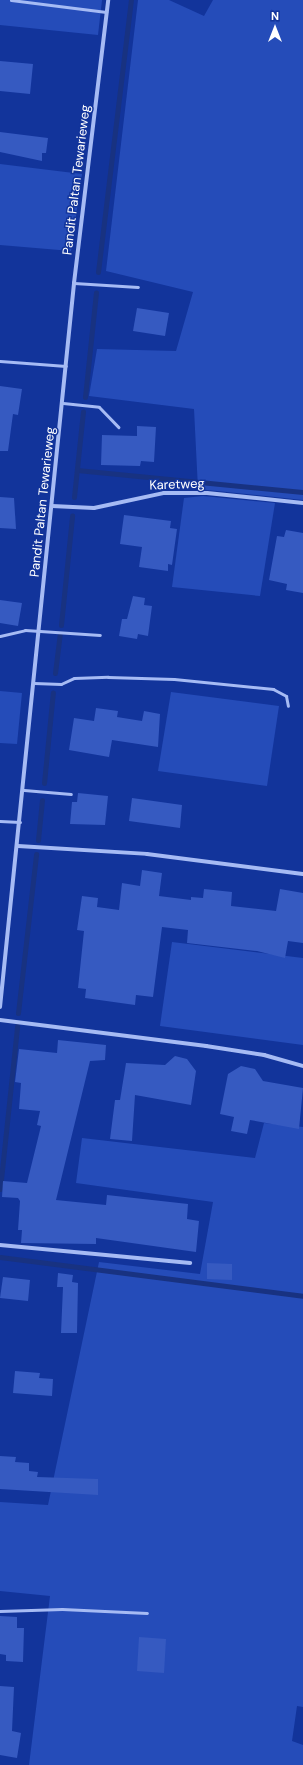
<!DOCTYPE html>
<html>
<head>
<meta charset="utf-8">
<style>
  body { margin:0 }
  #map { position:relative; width:303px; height:1765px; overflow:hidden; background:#12349b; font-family:"DM Sans",sans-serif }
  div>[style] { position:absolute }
  .green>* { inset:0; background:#254cb9 }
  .stream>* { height:5px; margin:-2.5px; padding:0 2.5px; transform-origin:2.5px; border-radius:2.5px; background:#183281 }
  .building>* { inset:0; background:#365ac1 }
  .service>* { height:3px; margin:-1.5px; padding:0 1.5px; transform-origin:1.5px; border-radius:1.5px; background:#a6bbf4 }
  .minor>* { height:4px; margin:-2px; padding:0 2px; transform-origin:2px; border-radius:2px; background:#a6bbf4 }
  span { translate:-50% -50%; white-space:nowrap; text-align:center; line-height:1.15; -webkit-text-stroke:3px #12349b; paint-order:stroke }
  .street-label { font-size:13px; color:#fff }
  .north { position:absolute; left:255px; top:8px; width:40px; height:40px; -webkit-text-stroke:3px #12349b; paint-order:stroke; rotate:0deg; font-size:11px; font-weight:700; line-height:16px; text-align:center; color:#fff }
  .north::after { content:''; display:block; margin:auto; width:14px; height:18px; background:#fff; clip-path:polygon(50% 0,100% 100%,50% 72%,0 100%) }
</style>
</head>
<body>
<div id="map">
  <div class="green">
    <i style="clip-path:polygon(0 0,102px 0,98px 35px,0 25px)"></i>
    <i style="clip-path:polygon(138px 0,169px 0,204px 16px,213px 0,303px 0,303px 500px,198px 489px,194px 409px,89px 396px,97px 349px,176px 351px,193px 292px,106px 271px)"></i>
    <i style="clip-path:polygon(0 164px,82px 174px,71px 251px,0 245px)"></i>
    <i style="clip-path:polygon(203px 496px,275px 503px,260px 596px,172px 587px,184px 498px)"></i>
    <i style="clip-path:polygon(0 691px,22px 693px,17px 744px,0 743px)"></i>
    <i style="clip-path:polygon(171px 692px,279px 706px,267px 786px,158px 771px)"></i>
    <i style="clip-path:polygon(172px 942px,303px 958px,303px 1045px,160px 1026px)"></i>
    <i style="clip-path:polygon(264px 1123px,303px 1127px,303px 1707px,297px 1706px,292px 1741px,303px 1745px,303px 1765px,29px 1765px,50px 1596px,0 1591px,0 1502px,48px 1505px,99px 1262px,200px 1274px,213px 1202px,76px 1183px,82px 1138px,255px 1158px)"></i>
  </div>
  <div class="stream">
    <i style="left:98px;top:272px;width:274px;rotate:-83.1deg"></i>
    <i style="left:85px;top:397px;width:105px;rotate:-84deg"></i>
    <i style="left:77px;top:470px;width:227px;rotate:5.6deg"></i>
    <i style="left:74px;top:497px;width:86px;rotate:-84deg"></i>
    <i style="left:61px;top:625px;width:110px;rotate:-84.2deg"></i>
    <i style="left:55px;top:673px;width:38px;rotate:-83deg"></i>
    <i style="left:44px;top:783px;width:91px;rotate:-84.4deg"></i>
    <i style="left:38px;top:840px;width:40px;rotate:-84.3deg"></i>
    <i style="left:18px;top:1013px;width:160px;rotate:-83.5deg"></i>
    <i style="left:0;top:1189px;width:164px;rotate:-84deg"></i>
    <i style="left:0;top:1257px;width:305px;rotate:7.3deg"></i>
  </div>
  <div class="building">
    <i style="clip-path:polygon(0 61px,33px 64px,30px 94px,0 91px)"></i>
    <i style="clip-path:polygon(0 132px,48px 138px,46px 153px,42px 153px,42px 161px,0 152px)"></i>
    <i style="clip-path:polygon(137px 308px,169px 313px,165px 336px,133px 331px)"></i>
    <i style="clip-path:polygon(0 386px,22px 389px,18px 415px,13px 414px,8px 451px,0 451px)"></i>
    <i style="clip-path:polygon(137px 426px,156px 427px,154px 462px,141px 461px,140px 466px,101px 465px,102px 435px,137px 436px)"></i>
    <i style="clip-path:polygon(0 497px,14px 498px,16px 529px,0 528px)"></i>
    <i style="clip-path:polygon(124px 515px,171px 521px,170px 528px,177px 529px,172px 565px,168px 564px,168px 571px,139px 567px,142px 547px,120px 544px)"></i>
    <i style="clip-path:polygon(286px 530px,303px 533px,303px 593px,286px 590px,287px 584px,269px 580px,277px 536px,284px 537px)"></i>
    <i style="clip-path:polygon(133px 596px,145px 598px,144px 605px,152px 606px,148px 636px,138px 634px,137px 639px,119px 636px,122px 619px,127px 619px)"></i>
    <i style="clip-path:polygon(0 600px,22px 603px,18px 626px,0 623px)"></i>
    <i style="clip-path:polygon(96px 708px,118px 711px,117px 717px,142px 721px,144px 711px,160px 714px,158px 747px,112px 740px,109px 757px,69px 750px,74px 718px,94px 721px)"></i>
    <i style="clip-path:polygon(78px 793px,108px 796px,105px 825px,70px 824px,72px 802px,77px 802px)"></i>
    <i style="clip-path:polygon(132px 798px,182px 805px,180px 828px,129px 821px)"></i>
    <i style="clip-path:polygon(142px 870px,162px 873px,159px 896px,191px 900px,191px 897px,203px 898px,204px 889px,232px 892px,231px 906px,276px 911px,280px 889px,303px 893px,303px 943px,288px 941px,285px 958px,257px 951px,187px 943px,188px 930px,162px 927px,153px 997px,136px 995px,135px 1005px,85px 998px,86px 989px,78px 988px,84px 931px,77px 930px,82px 896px,98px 898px,97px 907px,119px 910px,122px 883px,140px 886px)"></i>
    <i style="clip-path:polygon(58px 1040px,106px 1045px,105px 1060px,90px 1061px,56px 1200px,106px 1205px,107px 1195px,188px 1204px,187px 1219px,199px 1221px,196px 1252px,96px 1238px,96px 1244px,21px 1243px,22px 1230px,18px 1230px,20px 1201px,18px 1198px,2px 1197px,3px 1181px,27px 1183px,41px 1126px,37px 1125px,40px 1111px,19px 1109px,21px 1083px,15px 1082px,19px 1049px,57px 1053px)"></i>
    <i style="clip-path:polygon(175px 1056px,187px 1059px,196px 1071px,191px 1105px,135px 1095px,132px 1141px,110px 1139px,115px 1100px,120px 1100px,126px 1063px,165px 1065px)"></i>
    <i style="clip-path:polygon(241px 1066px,255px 1069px,263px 1081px,303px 1088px,299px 1129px,250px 1120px,247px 1134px,231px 1131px,234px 1117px,220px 1114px,228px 1074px)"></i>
    <i style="clip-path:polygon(207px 1263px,232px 1264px,232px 1280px,207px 1279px)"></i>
    <i style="clip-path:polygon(58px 1273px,73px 1275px,72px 1282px,78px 1283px,77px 1333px,61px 1333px,63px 1287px,57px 1287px)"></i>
    <i style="clip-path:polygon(3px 1277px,30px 1280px,28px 1301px,0 1298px)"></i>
    <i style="clip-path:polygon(15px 1371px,40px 1373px,39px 1378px,53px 1379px,52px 1396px,13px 1393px)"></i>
    <i style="clip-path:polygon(0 1456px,16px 1457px,15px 1462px,29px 1463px,29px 1471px,38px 1472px,37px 1477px,98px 1479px,98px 1495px,0 1489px)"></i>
    <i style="clip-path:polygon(0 1616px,17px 1617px,17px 1628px,24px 1628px,23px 1662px,6px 1661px,6px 1655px,0 1654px)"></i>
    <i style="clip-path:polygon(139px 1637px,166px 1639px,164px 1673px,137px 1671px)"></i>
    <i style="clip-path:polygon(0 1686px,14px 1687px,12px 1731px,21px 1733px,17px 1758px,0 1755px)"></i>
  </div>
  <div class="service">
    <i style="left:11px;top:0;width:96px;rotate:7.2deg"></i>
    <i style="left:74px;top:283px;width:64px;rotate:3.6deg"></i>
    <i style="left:0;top:361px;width:66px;rotate:4.3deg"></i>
    <i style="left:63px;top:403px;width:36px;rotate:6deg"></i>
    <i style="left:99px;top:407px;width:28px;rotate:46deg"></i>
    <i style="left:0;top:636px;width:26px;rotate:-13deg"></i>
    <i style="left:25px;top:630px;width:75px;rotate:3.8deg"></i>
    <i style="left:34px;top:683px;width:27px;rotate:2deg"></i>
    <i style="left:61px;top:684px;width:14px;rotate:-25deg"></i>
    <i style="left:74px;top:678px;width:34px;rotate:-2deg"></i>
    <i style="left:108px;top:677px;width:66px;rotate:1.7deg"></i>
    <i style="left:174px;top:679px;width:100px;rotate:5.8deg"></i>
    <i style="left:273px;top:689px;width:15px;rotate:28deg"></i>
    <i style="left:286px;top:696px;width:10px;rotate:79deg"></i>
    <i style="left:24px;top:790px;width:47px;rotate:4.9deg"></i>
    <i style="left:0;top:821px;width:20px;rotate:3deg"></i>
    <i style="left:0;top:1611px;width:62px;rotate:-1.8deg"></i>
    <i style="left:62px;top:1609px;width:85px;rotate:2.7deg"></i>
  </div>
  <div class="minor">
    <i style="left:52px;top:506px;width:42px;rotate:2.7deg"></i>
    <i style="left:94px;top:508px;width:72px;rotate:-12.1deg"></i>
    <i style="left:164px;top:493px;width:43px"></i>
    <i style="left:207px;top:493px;width:97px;rotate:5.9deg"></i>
    <i style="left:18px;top:846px;width:129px;rotate:3.5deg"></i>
    <i style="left:147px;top:854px;width:157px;rotate:7.3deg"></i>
    <i style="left:0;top:1007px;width:728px;rotate:-84.16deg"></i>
    <i style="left:74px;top:283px;width:285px;rotate:-83.1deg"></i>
    <i style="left:0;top:1020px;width:208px;rotate:7.2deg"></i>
    <i style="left:206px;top:1046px;width:59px;rotate:8.8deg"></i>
    <i style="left:264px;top:1055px;width:41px;rotate:15.8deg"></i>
    <i style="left:0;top:1245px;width:191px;rotate:5.4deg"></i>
  </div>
  <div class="street-label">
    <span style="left:77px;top:180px;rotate:-83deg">Pandit Paltan Tewarieweg</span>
    <span style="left:177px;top:485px;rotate:-2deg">Karetweg</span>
    <span style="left:43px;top:502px;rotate:-84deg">Pandit Paltan Tewarieweg</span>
  </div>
  <div class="north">N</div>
</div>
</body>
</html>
